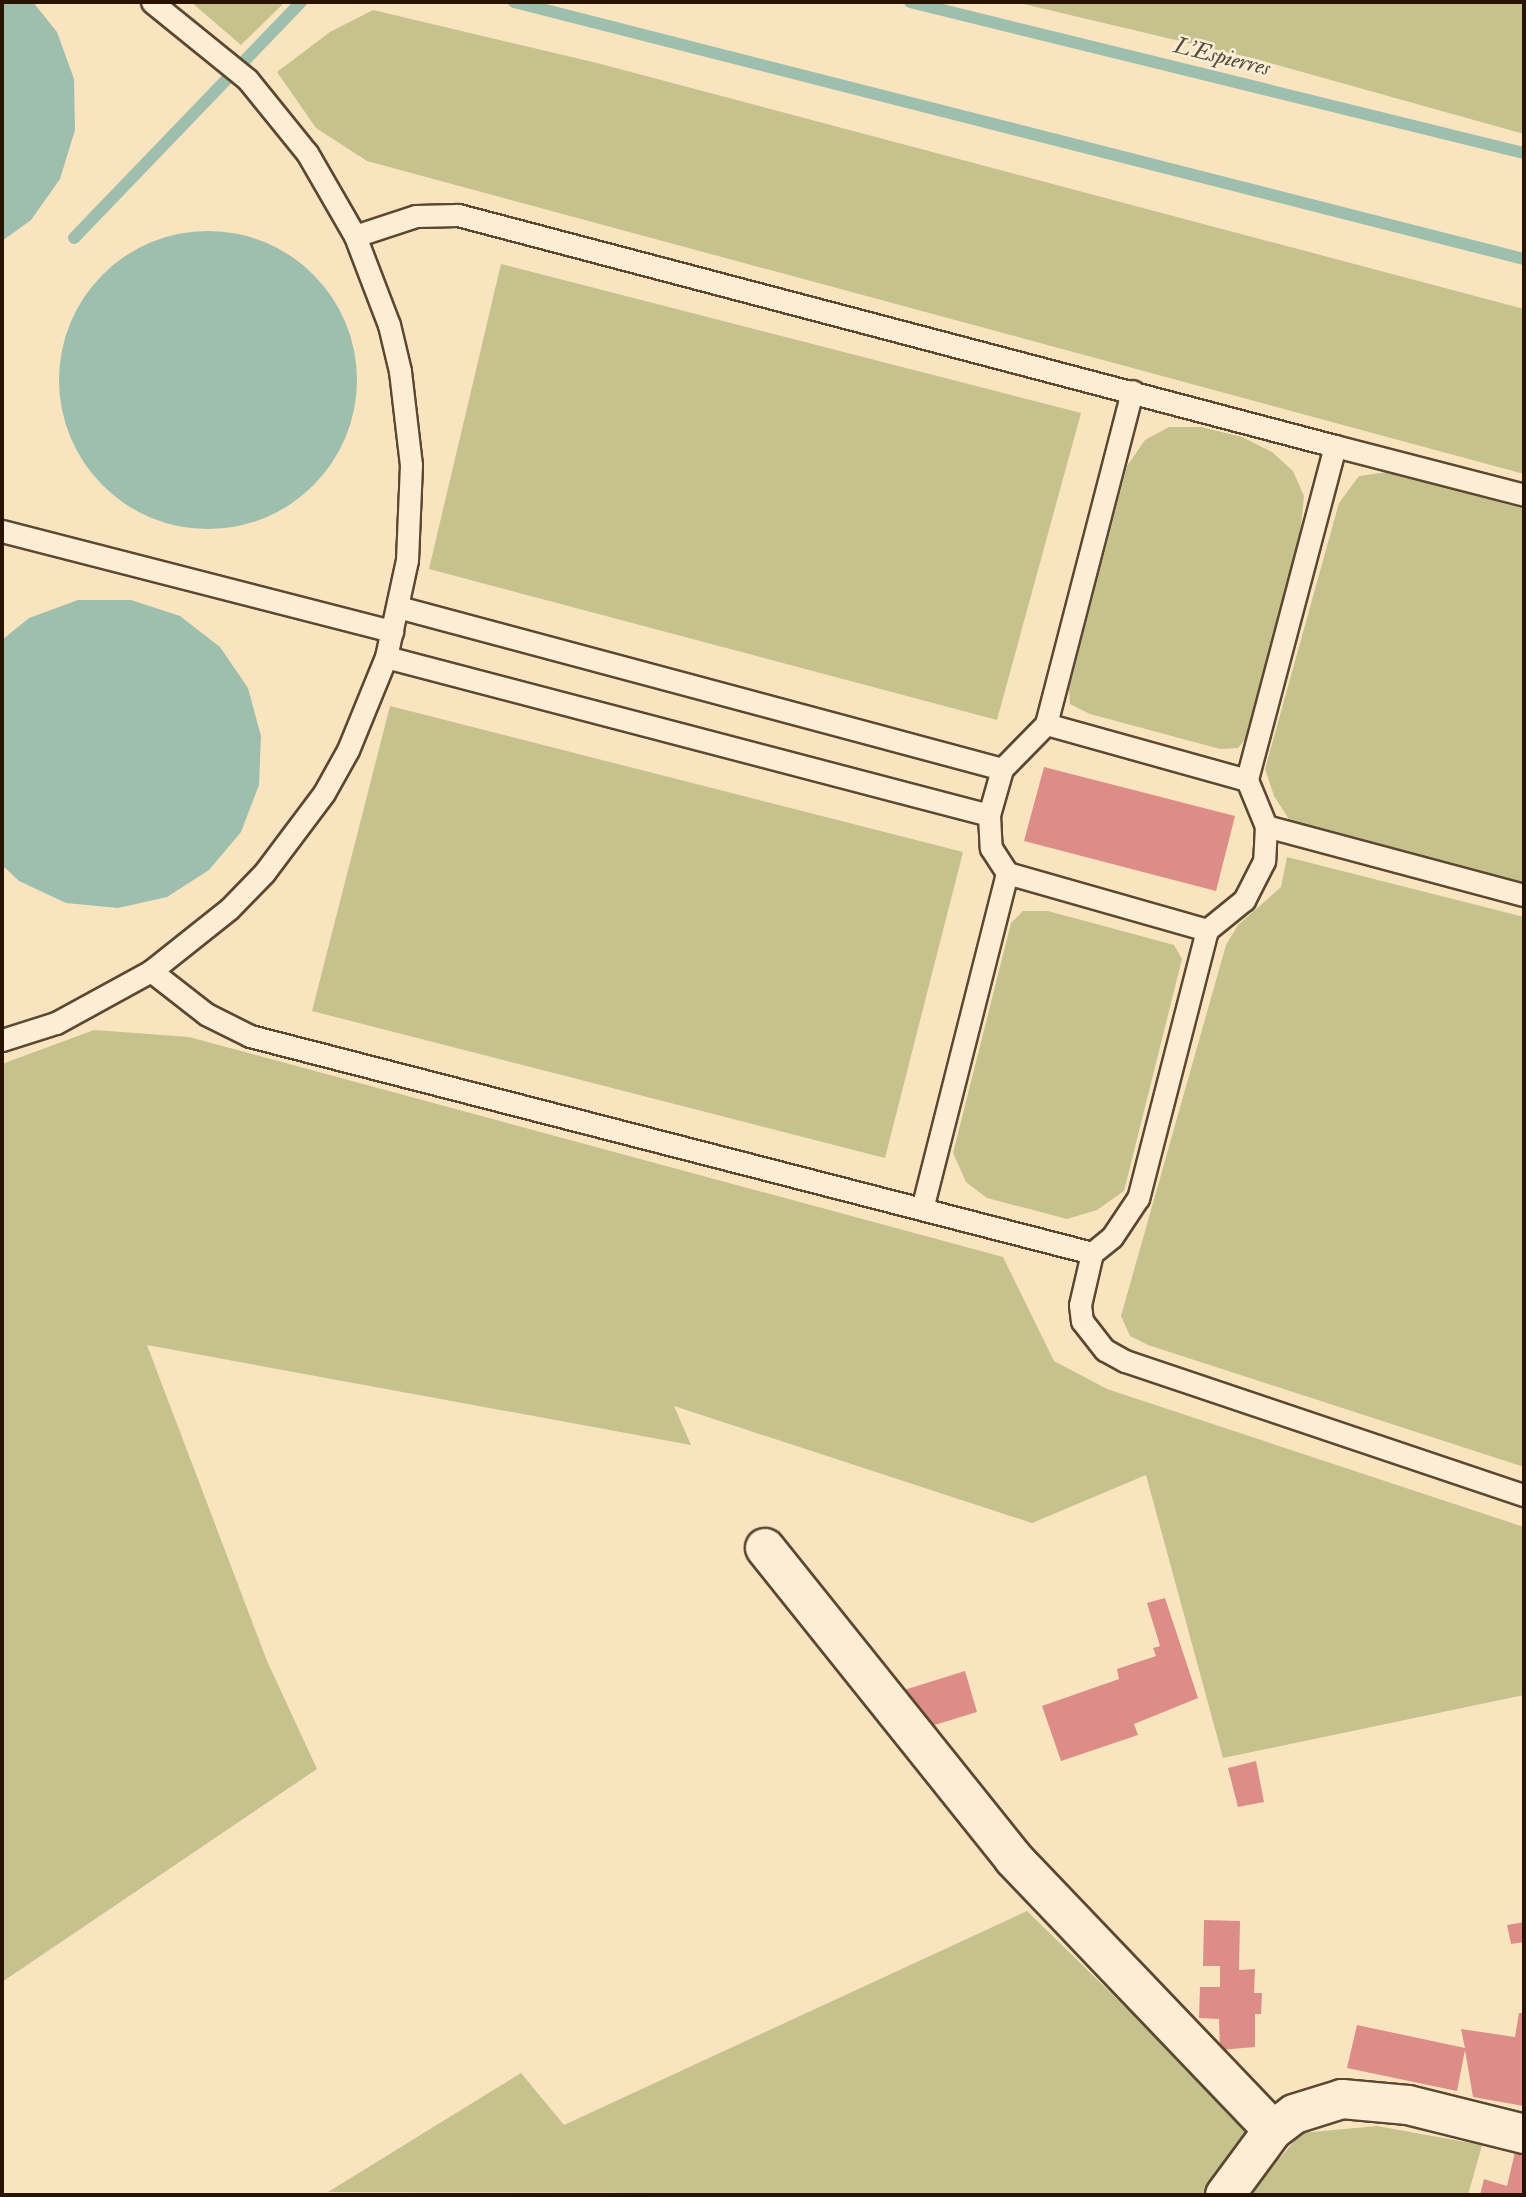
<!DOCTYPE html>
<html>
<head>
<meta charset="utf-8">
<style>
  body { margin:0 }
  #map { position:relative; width:1526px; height:2197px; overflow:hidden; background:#f9e4c0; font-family:"IM FELL Double Pica",serif }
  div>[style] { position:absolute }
  .green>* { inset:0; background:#c6c28d }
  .water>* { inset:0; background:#9ebfad }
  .round { border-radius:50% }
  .stream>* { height:12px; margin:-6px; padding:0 6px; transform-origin:6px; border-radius:6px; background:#9ebfad }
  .building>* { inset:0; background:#dd8d87 }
  .roads { filter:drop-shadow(2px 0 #5d4730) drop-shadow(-2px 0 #5d4730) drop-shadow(0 2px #5d4730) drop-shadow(0 -2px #5d4730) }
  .lane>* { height:21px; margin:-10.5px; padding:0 10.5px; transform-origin:10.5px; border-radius:10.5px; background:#fbedd6 }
  .street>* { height:38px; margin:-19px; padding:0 19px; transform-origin:19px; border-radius:19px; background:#fbedd6 }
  span { translate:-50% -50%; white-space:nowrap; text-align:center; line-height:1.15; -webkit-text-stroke:5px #fbedd6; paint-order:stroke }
  .water-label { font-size:23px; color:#524f3d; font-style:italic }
  .frame { position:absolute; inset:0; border:4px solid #291300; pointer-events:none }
</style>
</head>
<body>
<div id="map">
  <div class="green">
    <i style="clip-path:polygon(191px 2px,285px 2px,241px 45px)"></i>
    <i style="clip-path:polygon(1015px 2px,1524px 2px,1524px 134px,1256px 59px)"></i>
    <i style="clip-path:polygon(373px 10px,597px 63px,1524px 309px,1524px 474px,367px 161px,316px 128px,277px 72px,330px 32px)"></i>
    <i style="clip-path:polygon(501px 264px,1081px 413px,997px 720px,429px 569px)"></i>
    <i style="clip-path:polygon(1169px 427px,1201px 427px,1242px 437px,1272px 452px,1293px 471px,1304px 496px,1300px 537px,1250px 734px,1238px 748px,1220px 749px,1090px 714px,1070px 704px,1069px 689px,1127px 466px,1145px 440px)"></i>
    <i style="clip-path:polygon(1388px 472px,1524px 509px,1524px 883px,1290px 821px,1274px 796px,1265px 769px,1339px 503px,1359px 476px)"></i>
    <i style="clip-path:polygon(390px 706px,963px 852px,885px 1158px,312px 1011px)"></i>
    <i style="clip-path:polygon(1287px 857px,1524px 917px,1524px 1467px,1148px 1345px,1130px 1336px,1121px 1316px,1226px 945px,1238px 925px,1281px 887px)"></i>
    <i style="clip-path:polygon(1023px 911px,1048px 911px,1174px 945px,1182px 959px,1124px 1191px,1097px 1210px,1067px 1219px,987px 1198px,966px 1182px,953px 1153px,1011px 923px)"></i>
    <i style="clip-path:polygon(94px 1030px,189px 1037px,1003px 1257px,1054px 1361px,1107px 1389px,1524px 1527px,1524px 1695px,1223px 1758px,1146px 1475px,1032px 1523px,674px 1406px,691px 1445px,147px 1345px,267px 1661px,317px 1769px,2px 1982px,2px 1064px)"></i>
    <i style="clip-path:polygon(1027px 1911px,1280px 2158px,1301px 2133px,1377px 2126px,1482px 2145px,1468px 2195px,328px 2192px,521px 2073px,564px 2125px)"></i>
  </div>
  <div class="water">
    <i style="clip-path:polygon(2px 2px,33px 2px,57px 32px,74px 79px,75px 130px,60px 179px,31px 220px,2px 241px)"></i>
    <i class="round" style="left:59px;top:231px;width:298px;height:298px"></i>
    <i style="clip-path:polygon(78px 600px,131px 600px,180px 616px,220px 647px,248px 688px,261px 736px,259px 785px,241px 832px,209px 870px,167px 897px,118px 908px,66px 903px,19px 881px,2px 865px,2px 640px,29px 618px)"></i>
  </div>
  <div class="stream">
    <i style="left:514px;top:2px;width:1042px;rotate:14.28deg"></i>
    <i style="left:910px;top:2px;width:632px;rotate:13.82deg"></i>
    <i style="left:74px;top:238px;width:327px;rotate:-46.1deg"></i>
  </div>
  <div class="building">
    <i style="clip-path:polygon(1044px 767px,1235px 816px,1216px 891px,1024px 841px)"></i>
    <i style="clip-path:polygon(1165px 1598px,1198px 1698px,1134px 1724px,1138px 1735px,1061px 1761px,1042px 1706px,1119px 1679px,1117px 1669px,1156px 1656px,1153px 1648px,1160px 1646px,1147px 1603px)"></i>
    <i style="clip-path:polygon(965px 1671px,977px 1712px,928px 1727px,901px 1691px)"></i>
    <i style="clip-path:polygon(1256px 1761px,1264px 1802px,1238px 1807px,1228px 1768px)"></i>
    <i style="clip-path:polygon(1204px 1920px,1240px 1921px,1239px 1970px,1255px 1969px,1254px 1993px,1262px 1993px,1261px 2014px,1255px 2014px,1255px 2047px,1220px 2050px,1219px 2019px,1199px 2018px,1200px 1987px,1220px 1987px,1220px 1966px,1203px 1966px)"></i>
    <i style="clip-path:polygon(1524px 1922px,1524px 1942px,1511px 1944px,1507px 1925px)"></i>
    <i style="clip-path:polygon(1519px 2013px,1524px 2013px,1524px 2106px,1473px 2097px,1465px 2050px,1457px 2091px,1347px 2068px,1357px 2025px,1465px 2048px,1461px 2029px,1515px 2037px)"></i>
    <i style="clip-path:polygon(1516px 2148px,1524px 2151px,1524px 2190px,1520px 2195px,1480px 2195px,1484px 2179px,1507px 2186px)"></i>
  </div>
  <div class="roads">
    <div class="lane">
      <i style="left:355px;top:236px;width:64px;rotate:-18.2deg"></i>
      <i style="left:416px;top:216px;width:42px;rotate:-1.4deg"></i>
      <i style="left:458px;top:215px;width:907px;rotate:14.76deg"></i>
      <i style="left:1335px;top:446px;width:345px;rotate:104.8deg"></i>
      <i style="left:1247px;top:780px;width:50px;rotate:67.6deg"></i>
      <i style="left:1266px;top:826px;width:35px;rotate:93deg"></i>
      <i style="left:1264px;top:861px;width:44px;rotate:117.1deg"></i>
      <i style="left:1244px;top:900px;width:48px;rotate:141deg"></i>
      <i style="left:1207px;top:930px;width:277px;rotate:104.4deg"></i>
      <i style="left:1138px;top:1198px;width:47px;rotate:123.7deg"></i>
      <i style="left:1112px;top:1237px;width:26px;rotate:141deg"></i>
      <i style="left:1092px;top:1253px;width:53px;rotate:103deg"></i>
      <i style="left:1080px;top:1305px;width:16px;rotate:83deg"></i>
      <i style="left:1082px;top:1321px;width:37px;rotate:52deg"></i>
      <i style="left:1105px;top:1350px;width:23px;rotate:29deg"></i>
      <i style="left:1125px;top:1361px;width:421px;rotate:18.6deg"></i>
      <i style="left:1335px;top:446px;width:195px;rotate:14.5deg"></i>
      <i style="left:2px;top:531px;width:403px;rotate:14.4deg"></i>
      <i style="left:398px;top:607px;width:625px;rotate:15.01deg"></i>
      <i style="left:386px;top:657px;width:623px;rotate:14.68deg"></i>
      <i style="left:989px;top:815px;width:33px;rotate:87deg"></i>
      <i style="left:991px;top:848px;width:30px;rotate:57deg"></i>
      <i style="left:1007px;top:873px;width:346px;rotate:104.2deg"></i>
      <i style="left:1046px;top:724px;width:209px;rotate:15.6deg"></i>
      <i style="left:989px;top:815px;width:48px;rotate:-74.2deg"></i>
      <i style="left:1002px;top:769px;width:63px;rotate:-45.6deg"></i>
      <i style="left:1046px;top:724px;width:344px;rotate:-75.5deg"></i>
      <i style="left:1266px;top:826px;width:267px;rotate:15deg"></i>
      <i style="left:1007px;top:873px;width:208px;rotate:15.9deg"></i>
      <i style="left:151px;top:971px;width:70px;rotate:38deg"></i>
      <i style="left:206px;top:1014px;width:49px;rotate:26.6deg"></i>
      <i style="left:250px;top:1036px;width:870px;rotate:14.45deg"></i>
      <i style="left:2px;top:1040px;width:57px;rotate:-17.5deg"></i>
      <i style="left:56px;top:1023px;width:108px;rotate:-28.7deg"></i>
      <i style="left:151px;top:971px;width:100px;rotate:-38.5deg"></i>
      <i style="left:229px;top:909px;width:50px;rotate:-45.8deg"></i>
      <i style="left:264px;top:873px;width:100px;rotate:-53.1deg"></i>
      <i style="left:324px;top:793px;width:49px;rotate:-60.8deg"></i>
      <i style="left:348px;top:750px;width:100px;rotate:-67.8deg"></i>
      <i style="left:386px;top:657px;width:99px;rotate:-77.8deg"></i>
      <i style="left:407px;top:560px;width:95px;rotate:-87.6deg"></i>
      <i style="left:411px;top:465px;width:95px;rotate:-96.7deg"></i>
      <i style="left:400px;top:371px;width:47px;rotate:-103.4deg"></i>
      <i style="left:389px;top:325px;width:95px;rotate:-110.9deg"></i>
      <i style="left:355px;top:236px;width:96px;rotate:-120deg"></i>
      <i style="left:307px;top:153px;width:95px;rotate:-129deg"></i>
      <i style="left:247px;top:79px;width:122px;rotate:-141deg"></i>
    </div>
    <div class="street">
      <i style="left:765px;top:1548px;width:397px;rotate:51.3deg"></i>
      <i style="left:1013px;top:1858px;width:376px;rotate:46.3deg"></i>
      <i style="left:1225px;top:2195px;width:81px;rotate:-53.6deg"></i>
      <i style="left:1273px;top:2130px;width:26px;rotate:-37deg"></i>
      <i style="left:1294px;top:2114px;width:50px;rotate:-17.4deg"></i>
      <i style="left:1342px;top:2099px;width:66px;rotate:5.2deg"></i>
      <i style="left:1408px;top:2105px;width:120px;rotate:14deg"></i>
    </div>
  </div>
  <div class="water-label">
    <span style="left:1222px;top:57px;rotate:14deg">L'Espierres</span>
  </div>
  <div class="frame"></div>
</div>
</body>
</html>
